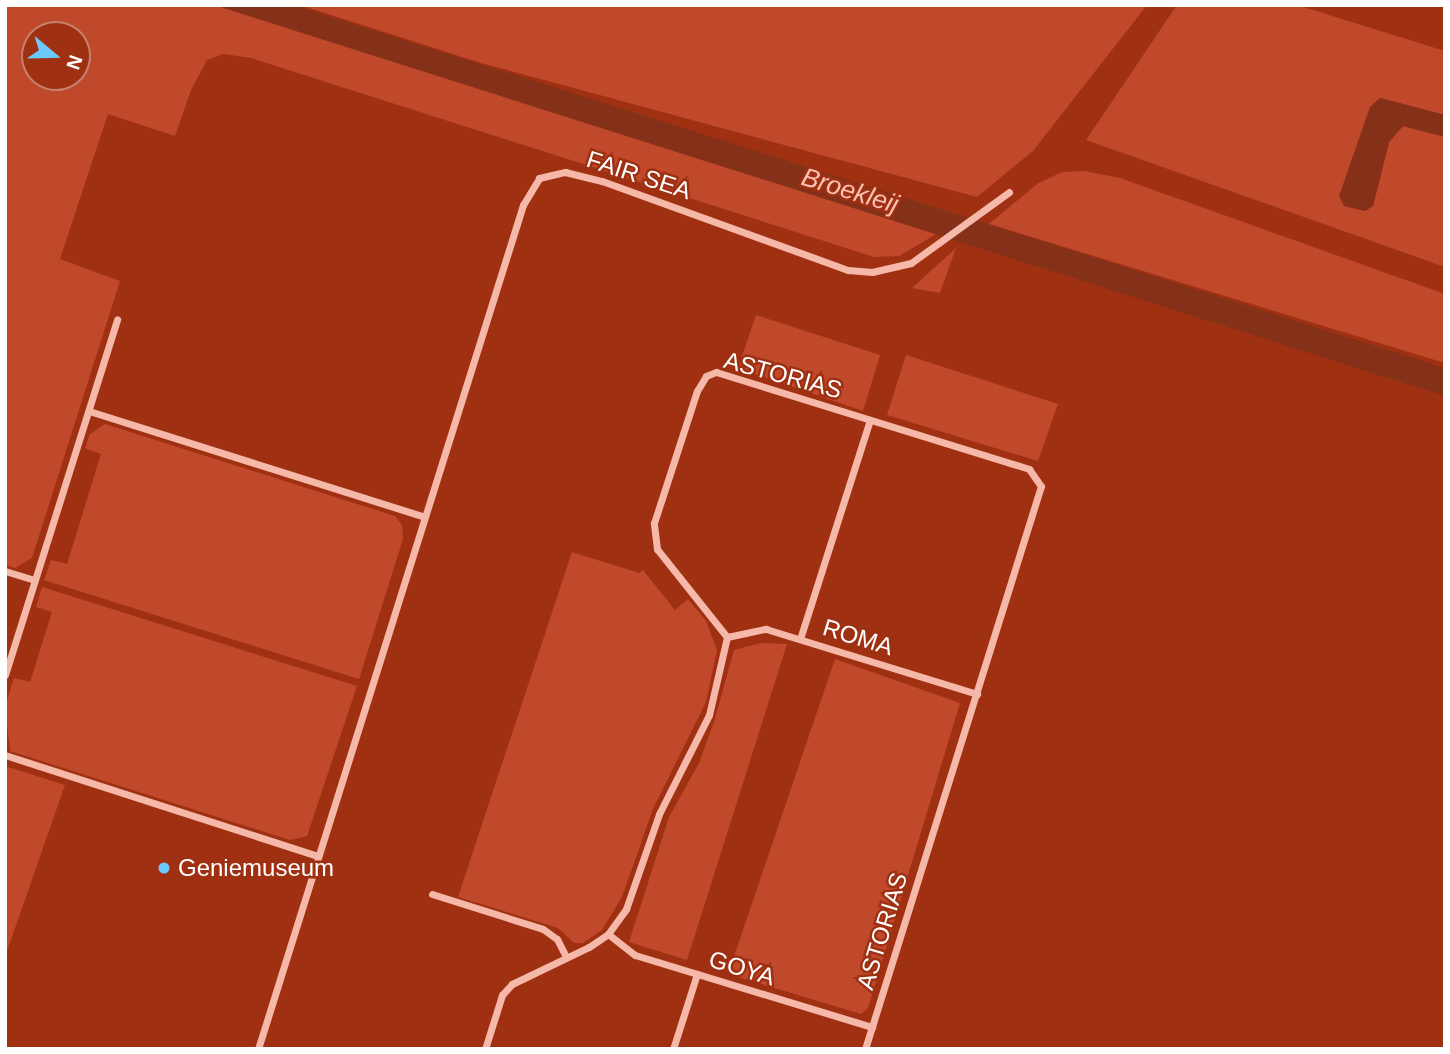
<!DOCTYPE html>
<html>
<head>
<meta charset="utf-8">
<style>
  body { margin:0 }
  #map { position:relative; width:1450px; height:1054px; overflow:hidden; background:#9f3012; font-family:Helvetica,sans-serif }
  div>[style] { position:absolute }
  .green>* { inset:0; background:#c0492c }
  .water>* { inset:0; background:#853119 }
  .street>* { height:7px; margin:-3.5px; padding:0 3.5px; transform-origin:3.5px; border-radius:3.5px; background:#f5b8a9 }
  .dots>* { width:19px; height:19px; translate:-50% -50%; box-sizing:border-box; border:4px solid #9f3012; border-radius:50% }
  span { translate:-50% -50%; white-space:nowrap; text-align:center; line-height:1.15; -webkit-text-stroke:5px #9f3012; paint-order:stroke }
  .street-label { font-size:24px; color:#fff }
  .poi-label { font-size:24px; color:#fff }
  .left { translate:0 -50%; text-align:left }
  .water-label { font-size:26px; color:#fbc3b6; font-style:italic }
  .frame { position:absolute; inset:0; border:7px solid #fff; pointer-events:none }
  .north { position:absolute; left:21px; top:21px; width:70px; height:70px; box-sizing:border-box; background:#9f3012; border:2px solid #c58371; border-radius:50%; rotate:109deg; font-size:19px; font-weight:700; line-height:28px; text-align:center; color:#fff }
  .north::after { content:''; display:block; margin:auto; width:24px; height:32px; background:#6dcaff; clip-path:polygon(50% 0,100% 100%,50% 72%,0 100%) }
</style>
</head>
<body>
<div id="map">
  <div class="green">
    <i style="clip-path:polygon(evenodd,5px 5px,246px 5px,948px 227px,899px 256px,874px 257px,251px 58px,223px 54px,207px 60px,191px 90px,175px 136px,108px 114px,60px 259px,120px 281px,32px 558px,15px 568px,5px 565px,5px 5px,35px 35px,77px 35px,77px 77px,35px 77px,35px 35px)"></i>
    <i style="clip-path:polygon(300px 5px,1147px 5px,1033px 151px,977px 197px,481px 63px)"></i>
    <i style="clip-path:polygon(1177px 5px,1297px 5px,1445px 51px,1445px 115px,1380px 98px,1339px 196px,1345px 206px,1365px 211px,1373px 206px,1389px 142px,1403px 126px,1445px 137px,1445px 267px,1086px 140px)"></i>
    <i style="clip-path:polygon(1084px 171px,1120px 178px,1445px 294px,1445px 363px,989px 224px,1037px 184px,1062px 172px)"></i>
    <i style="clip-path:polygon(956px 248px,940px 293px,912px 288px)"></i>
    <i style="clip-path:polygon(756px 315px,880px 355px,863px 411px,738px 368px)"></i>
    <i style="clip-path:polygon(906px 355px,1058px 404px,1038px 461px,887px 415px)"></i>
    <i style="clip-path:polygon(105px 424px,395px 516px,402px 525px,403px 539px,359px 679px,44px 580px,51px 560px,67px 564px,101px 454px,85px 448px,90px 434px)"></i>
    <i style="clip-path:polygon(572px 552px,639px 573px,643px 570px,675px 610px,688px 599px,706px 621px,717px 650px,706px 702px,653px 809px,622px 897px,602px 930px,583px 943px,574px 943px,558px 928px,458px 897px)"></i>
    <i style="clip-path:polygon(42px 587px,357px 686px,307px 836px,290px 840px,10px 751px,5px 707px,14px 678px,30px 682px,52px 612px,36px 607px)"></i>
    <i style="clip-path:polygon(761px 643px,787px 644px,687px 960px,629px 942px,669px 817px,699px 763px,714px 722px,734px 650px)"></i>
    <i style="clip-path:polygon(835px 659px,960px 703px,868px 1008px,861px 1014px,728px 974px)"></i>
    <i style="clip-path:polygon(5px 766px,65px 785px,6px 954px,5px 953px)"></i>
  </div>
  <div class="water">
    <i style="clip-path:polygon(214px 5px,293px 5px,1445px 368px,1445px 396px)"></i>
    <i style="clip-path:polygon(1380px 98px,1445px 115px,1445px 137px,1403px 126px,1389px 142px,1373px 206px,1365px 211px,1344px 206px,1339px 196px,1370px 107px)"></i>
  </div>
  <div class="street">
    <i style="left:89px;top:411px;width:352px;rotate:17.5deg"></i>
    <i style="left:5px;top:571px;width:30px;rotate:17deg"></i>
    <i style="left:727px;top:637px;width:40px;rotate:-12deg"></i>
    <i style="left:766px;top:629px;width:221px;rotate:17.1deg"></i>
    <i style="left:800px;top:639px;width:230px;rotate:-72.3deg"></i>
    <i style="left:5px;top:675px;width:373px;rotate:-72.5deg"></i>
    <i style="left:5px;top:755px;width:329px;rotate:17.9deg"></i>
    <i style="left:432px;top:894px;width:116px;rotate:17.5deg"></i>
    <i style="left:543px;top:929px;width:17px;rotate:36deg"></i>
    <i style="left:557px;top:939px;width:20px;rotate:63deg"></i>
    <i style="left:608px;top:934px;width:34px;rotate:38deg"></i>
    <i style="left:635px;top:955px;width:248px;rotate:16.9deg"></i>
    <i style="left:258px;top:1049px;width:885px;rotate:-72.57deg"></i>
    <i style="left:523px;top:205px;width:31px;rotate:-59deg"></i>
    <i style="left:539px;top:178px;width:27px;rotate:-13deg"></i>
    <i style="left:565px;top:172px;width:38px;rotate:14deg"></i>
    <i style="left:602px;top:181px;width:262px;rotate:19.9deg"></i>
    <i style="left:848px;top:270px;width:24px;rotate:5deg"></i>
    <i style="left:872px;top:272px;width:40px;rotate:-13deg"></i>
    <i style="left:911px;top:263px;width:121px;rotate:-35.9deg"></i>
    <i style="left:485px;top:1049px;width:57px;rotate:-72.5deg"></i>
    <i style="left:502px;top:995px;width:15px;rotate:-48deg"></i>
    <i style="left:512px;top:984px;width:85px;rotate:-25.7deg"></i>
    <i style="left:589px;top:947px;width:23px;rotate:-34deg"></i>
    <i style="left:608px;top:934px;width:31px;rotate:-54deg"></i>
    <i style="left:626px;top:909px;width:101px;rotate:-70.8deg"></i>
    <i style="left:659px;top:814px;width:111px;rotate:-63.2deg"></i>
    <i style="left:709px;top:715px;width:80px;rotate:-77deg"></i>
    <i style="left:727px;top:637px;width:112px;rotate:-128.5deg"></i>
    <i style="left:657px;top:549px;width:26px;rotate:-97deg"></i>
    <i style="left:654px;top:523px;width:139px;rotate:-72deg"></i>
    <i style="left:697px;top:391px;width:17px;rotate:-59deg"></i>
    <i style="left:706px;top:376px;width:11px;rotate:-22deg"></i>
    <i style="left:716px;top:372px;width:328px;rotate:17.2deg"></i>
    <i style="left:1029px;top:469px;width:21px;rotate:55deg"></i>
    <i style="left:1041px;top:486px;width:590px;rotate:107.36deg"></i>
    <i style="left:673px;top:1049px;width:79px;rotate:-72.3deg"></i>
  </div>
  <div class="dots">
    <i style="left:164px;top:868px;background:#6dcaff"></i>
  </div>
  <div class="street-label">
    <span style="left:639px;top:175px;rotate:18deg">FAIR SEA</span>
    <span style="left:783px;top:375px;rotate:15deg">ASTORIAS</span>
    <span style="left:858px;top:637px;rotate:17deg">ROMA</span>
    <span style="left:882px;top:931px;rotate:-73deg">ASTORIAS</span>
    <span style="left:742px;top:968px;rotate:17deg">GOYA</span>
  </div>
  <div class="poi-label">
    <span class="left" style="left:178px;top:868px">Geniemuseum</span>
  </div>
  <div class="water-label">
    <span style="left:850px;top:191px;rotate:17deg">Broekleij</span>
  </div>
  <div class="frame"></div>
  <div class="north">N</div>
</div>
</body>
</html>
